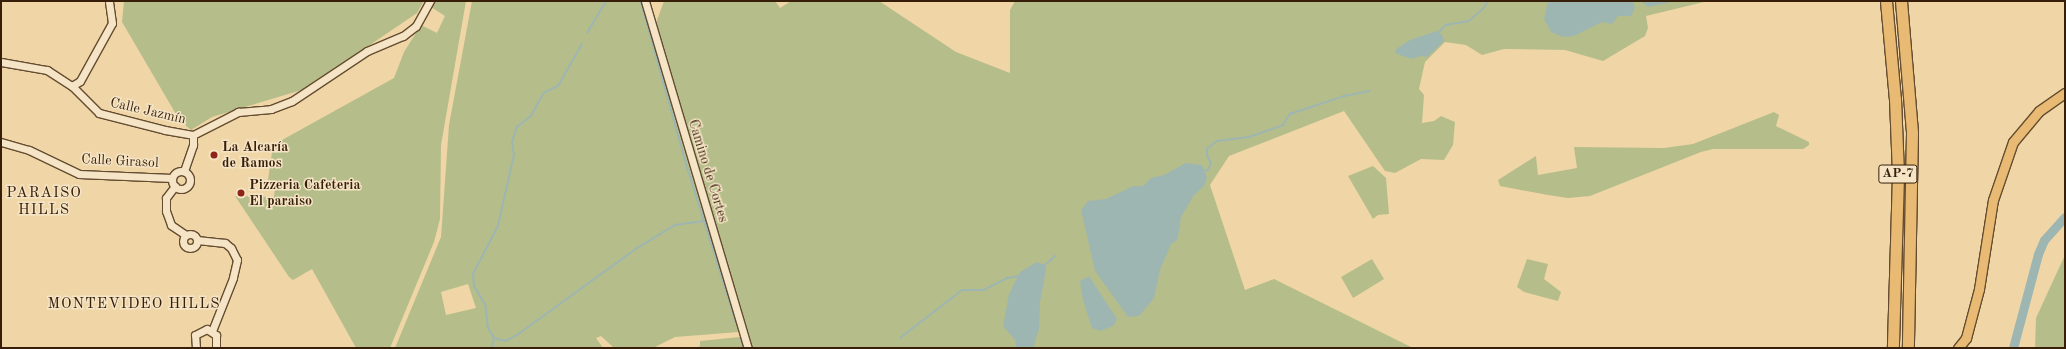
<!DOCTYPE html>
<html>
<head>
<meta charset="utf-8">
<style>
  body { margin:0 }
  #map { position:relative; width:2066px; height:349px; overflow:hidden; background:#f0d5a6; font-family:"Old Standard TT",serif }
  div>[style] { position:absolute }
  .green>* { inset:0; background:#b5be8a }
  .water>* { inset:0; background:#9eb6b1 }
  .stream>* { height:1.5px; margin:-0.75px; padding:0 0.75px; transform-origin:0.75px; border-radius:0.75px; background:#9eb6b1 }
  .river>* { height:9px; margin:-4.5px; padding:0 4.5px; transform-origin:4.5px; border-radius:4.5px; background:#9eb6b1 }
  .roads { filter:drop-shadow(1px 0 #644c30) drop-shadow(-1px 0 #644c30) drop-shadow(0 1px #644c30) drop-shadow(0 -1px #644c30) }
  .minor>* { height:7px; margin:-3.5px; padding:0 3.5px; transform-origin:3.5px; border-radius:3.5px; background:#f5e4c5 }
  .minor>.ring { margin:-3.5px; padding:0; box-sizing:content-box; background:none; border:7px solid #f5e4c5; border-radius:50% }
  .major>* { height:9px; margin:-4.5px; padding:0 4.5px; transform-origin:4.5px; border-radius:4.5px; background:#e8ba73 }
  .highway>* { height:11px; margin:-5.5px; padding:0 5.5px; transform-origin:5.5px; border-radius:5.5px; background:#e8ba73 }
  .dots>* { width:11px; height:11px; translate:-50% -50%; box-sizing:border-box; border:2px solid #f5e4c5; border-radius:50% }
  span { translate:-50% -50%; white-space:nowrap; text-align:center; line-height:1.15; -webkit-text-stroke:3px #f5e4c5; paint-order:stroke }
  .shield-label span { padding:1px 3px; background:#f5e4c5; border:1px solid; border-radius:3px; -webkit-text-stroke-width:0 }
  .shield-label { font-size:13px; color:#361e09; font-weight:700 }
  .street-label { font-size:14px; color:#361e09 }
  .poi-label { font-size:14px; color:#361e09; font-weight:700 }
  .left { translate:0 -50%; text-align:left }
  .neighbourhood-label { font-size:15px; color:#361e09; letter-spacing:1px }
  .frame { position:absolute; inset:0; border:2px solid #361e09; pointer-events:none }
</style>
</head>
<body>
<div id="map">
  <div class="green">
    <i style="clip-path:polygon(124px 1px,424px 1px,417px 13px,305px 89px,212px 117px,191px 130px,180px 121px,122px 22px)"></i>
    <i style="clip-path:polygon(434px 1px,466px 1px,441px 145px,440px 219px,434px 242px,390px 348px,356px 348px,312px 269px,293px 280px,289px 277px,235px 196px,274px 197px,276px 181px,268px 180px,273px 145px,394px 78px,404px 52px,421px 25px,437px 33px,445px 16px,431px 7px)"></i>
    <i style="clip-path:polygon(evenodd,472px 1px,641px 1px,739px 332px,675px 337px,653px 348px,614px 348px,601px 336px,596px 338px,603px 348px,395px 348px,441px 237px,449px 125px,472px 1px,468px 284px,476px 308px,446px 315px,441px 292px,468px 284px)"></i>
    <i style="clip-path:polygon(664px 1px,775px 1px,780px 8px,791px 1px,879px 1px,956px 52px,1010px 73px,1010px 10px,1015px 1px,1708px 1px,1646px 16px,1648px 28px,1645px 36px,1603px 61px,1565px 50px,1504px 49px,1482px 55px,1466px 45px,1445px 42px,1425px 62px,1419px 89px,1424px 95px,1422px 123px,1434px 121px,1441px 116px,1455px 122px,1453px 145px,1444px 160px,1421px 159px,1395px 173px,1385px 171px,1344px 111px,1229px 156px,1210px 185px,1245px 290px,1274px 279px,1413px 348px,750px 348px,656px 23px)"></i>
    <i style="clip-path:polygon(1774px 112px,1779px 115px,1776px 126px,1809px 142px,1809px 145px,1803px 149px,1713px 149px,1701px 152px,1590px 196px,1568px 198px,1548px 195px,1500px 186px,1498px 180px,1536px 156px,1538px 175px,1577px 168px,1574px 147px,1664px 148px,1693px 144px)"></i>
    <i style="clip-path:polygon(1373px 166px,1386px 178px,1389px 214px,1378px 215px,1373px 219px,1348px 176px)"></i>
    <i style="clip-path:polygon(2065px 255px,2065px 348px,2035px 348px,2036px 318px)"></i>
    <i style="clip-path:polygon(1372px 259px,1384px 279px,1353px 298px,1341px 277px)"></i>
    <i style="clip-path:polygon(1527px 259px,1548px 264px,1544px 279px,1561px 292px,1558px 301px,1524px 292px,1517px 287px)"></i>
    <i style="clip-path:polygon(740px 337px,743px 348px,696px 348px,700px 346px,700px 341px)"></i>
  </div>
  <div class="water">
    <i style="clip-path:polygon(1548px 1px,1633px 1px,1635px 8px,1631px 16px,1618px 16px,1612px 24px,1602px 22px,1574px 36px,1563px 37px,1551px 32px,1544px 19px)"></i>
    <i style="clip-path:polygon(1641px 1px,1676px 1px,1648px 7px)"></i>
    <i style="clip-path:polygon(1437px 31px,1442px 35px,1444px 41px,1427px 57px,1421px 56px,1411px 59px,1395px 53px,1396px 49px,1410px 40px)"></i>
    <i style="clip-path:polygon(1186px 163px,1202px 165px,1207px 178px,1204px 186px,1194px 195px,1181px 217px,1179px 232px,1177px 240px,1171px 244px,1160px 270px,1154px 298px,1139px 316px,1128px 317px,1095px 271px,1081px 210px,1088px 201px,1106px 199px,1133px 186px,1143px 186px,1151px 178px,1164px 175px)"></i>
    <i style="clip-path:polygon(1037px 262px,1045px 265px,1046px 270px,1040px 302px,1039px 329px,1033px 348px,1016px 348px,1015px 340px,1003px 326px,1009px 294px,1020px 272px)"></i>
    <i style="clip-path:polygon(1089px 276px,1117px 319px,1113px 326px,1100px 331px,1092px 328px,1083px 300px,1080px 281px)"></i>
  </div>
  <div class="stream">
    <i style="left:641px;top:1px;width:174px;rotate:74.4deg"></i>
    <i style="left:688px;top:169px;width:159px;rotate:72.5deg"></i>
    <i style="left:1439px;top:32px;width:10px;rotate:-45deg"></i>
    <i style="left:1446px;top:25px;width:23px;rotate:-10deg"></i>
    <i style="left:1469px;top:21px;width:18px;rotate:-41deg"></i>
    <i style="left:1483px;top:9px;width:9px;rotate:-58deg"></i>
    <i style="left:587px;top:33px;width:37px;rotate:-59deg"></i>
    <i style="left:1203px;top:171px;width:5px;rotate:-11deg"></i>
    <i style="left:1208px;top:170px;width:8px;rotate:-67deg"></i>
    <i style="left:1211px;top:163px;width:8px;rotate:-120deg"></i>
    <i style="left:1207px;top:156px;width:7px;rotate:-90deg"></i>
    <i style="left:1207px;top:149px;width:13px;rotate:-39deg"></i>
    <i style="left:1217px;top:141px;width:32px;rotate:-7deg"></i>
    <i style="left:1249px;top:137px;width:36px;rotate:-19deg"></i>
    <i style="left:1283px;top:125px;width:13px;rotate:-58deg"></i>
    <i style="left:1290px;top:114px;width:57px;rotate:-18.4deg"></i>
    <i style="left:1344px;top:96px;width:26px;rotate:-11deg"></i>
    <i style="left:1044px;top:266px;width:15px;rotate:-42deg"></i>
    <i style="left:494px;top:338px;width:12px;rotate:14deg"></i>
    <i style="left:506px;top:341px;width:13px;rotate:-29deg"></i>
    <i style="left:517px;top:335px;width:147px;rotate:-35.9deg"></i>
    <i style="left:636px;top:249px;width:46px;rotate:-31.6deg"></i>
    <i style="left:675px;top:225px;width:30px;rotate:-8deg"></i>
    <i style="left:741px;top:338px;width:10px;rotate:73deg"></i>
    <i style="left:900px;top:338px;width:78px;rotate:-37.7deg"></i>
    <i style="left:962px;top:290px;width:22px"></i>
    <i style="left:984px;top:290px;width:27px;rotate:-27deg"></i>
    <i style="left:1008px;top:278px;width:11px;rotate:-10deg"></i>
    <i style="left:492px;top:348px;width:10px;rotate:-79deg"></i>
    <i style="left:494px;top:338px;width:12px;rotate:-121deg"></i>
    <i style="left:488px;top:328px;width:23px;rotate:-97deg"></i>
    <i style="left:485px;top:305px;width:22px;rotate:-120deg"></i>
    <i style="left:474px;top:286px;width:12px;rotate:-95deg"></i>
    <i style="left:473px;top:274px;width:54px;rotate:-62.5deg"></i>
    <i style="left:498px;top:226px;width:73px;rotate:-77.3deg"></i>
    <i style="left:514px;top:155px;width:13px;rotate:-99deg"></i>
    <i style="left:512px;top:142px;width:16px;rotate:-72deg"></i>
    <i style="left:517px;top:127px;width:16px;rotate:-38deg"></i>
    <i style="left:530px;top:117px;width:28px;rotate:-60deg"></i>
    <i style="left:544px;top:93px;width:16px;rotate:-27deg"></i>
    <i style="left:558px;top:86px;width:48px;rotate:-60.3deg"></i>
  </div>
  <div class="river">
    <i style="left:2013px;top:348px;width:97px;rotate:-75.1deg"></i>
    <i style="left:2038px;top:254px;width:15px;rotate:-67deg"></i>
    <i style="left:2044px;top:240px;width:31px;rotate:-48deg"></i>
  </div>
  <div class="roads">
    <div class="minor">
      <i style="left:645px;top:1px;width:362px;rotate:73.5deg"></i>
      <i style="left:1px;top:62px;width:47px;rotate:9.9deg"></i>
      <i style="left:47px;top:70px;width:30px;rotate:33deg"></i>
      <i style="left:72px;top:86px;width:38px;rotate:45deg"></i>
      <i style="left:99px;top:113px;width:68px;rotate:14.4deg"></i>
      <i style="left:165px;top:130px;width:28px;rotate:10deg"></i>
      <i style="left:193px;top:135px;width:51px;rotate:-27.1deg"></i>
      <i style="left:238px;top:112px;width:33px;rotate:-5deg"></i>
      <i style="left:271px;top:109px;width:22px;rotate:-21deg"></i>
      <i style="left:292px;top:101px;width:90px;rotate:-33.7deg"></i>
      <i style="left:367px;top:51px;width:39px;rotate:-23deg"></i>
      <i style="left:403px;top:36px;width:16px;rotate:-38deg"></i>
      <i style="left:416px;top:26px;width:29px;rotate:-61deg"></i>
      <i style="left:72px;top:86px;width:9px;rotate:-32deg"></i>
      <i style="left:80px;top:81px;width:66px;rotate:-61.1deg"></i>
      <i style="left:112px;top:23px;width:22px;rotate:-98deg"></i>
      <i style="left:1px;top:142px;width:29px;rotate:16deg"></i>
      <i style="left:29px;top:150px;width:55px;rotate:25.6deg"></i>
      <i style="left:79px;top:174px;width:93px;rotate:2.5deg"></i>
      <i class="ring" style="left:172px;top:171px;width:11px;height:11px"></i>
      <i style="left:184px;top:171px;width:28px;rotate:-71deg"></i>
      <i style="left:193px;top:145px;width:10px;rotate:-90deg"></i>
      <i style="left:175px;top:186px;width:15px;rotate:127deg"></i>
      <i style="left:166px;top:198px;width:13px;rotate:90deg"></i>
      <i style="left:166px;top:211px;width:15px;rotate:70deg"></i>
      <i style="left:171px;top:225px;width:18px;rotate:34deg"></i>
      <i class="ring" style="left:183px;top:234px;width:7px;height:7px"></i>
      <i style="left:197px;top:240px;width:28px;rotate:6deg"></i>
      <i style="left:225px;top:243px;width:8px;rotate:40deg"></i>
      <i style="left:231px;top:248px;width:13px;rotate:63deg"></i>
      <i style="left:237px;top:260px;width:18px;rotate:103deg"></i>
      <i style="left:233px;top:278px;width:57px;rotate:111.6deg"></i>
      <i style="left:196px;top:348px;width:13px;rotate:-94deg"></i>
      <i style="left:195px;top:335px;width:13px;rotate:-27deg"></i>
      <i style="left:207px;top:329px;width:11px;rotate:34deg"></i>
      <i style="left:216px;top:335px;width:13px;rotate:90deg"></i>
    </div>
    <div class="major">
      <i style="left:1958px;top:348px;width:13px;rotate:-51deg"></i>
      <i style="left:1966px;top:338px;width:51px;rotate:-75.1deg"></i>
      <i style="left:1979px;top:289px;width:90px;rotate:-81.1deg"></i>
      <i style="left:1993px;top:200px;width:61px;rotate:-71deg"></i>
      <i style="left:2013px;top:142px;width:40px;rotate:-50deg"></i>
      <i style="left:2039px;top:111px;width:32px;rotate:-35deg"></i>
    </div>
    <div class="highway">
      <i style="left:1886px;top:1px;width:98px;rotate:84.8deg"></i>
      <i style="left:1895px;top:99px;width:76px;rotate:87.7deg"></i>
      <i style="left:1898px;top:175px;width:173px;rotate:91.7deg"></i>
      <i style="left:1901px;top:1px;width:132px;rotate:85.2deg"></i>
      <i style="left:1912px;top:133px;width:215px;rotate:91.1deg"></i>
    </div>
  </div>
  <div class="dots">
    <i style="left:214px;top:155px;background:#8f2418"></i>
    <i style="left:241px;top:193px;background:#8f2418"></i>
  </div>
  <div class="shield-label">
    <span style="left:1898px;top:174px">AP-7</span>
  </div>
  <div class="street-label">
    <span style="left:148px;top:111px;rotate:13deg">Calle Jazmín</span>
    <span style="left:120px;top:161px;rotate:3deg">Calle Girasol</span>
    <span style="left:708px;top:171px;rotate:73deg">Camino de Cortes</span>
  </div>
  <div class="poi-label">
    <span class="left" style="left:222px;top:155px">La Alcaría<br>de Ramos</span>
    <span class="left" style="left:249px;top:193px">Pizzeria Cafeteria<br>El paraiso</span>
  </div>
  <div class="neighbourhood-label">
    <span style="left:44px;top:202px">PARAISO<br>HILLS</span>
    <span style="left:134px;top:305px">MONTEVIDEO HILLS</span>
  </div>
  <div class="frame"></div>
</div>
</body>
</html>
